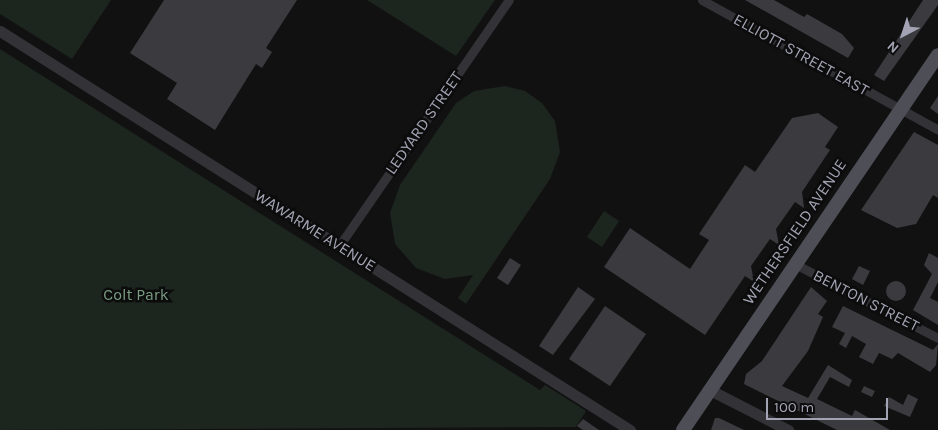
<!DOCTYPE html>
<html>
<head>
<meta charset="utf-8">
<style>
  body { margin:0 }
  #map { position:relative; width:938px; height:430px; overflow:hidden; background:#111112; font-family:Karla,sans-serif }
  div>[style] { position:absolute }
  .green>* { inset:0; background:#1d251f }
  .building>* { inset:0; background:#3b3b3f }
  .round { border-radius:50% }
  .minor>* { height:9px; margin:-4.5px; padding:0 4.5px; transform-origin:4.5px; border-radius:4.5px; background:#323237 }
  .tertiary>* { height:11px; margin:-5.5px; padding:0 5.5px; transform-origin:5.5px; border-radius:5.5px; background:#323237 }
  .primary>* { height:14px; margin:-7px; padding:0 7px; transform-origin:7px; border-radius:7px; background:#4e4e56 }
  span { translate:-50% -50%; white-space:nowrap; text-align:center; line-height:1.15; -webkit-text-stroke:5px #0c0c0d; paint-order:stroke }
  .street-label { font-size:16px; color:#a3a4b3 }
  .park-label { font-size:16px; color:#7a9d83 }
  .north { position:absolute; left:878px; top:10px; width:50px; height:50px; -webkit-text-stroke:4px #0c0c0d; paint-order:stroke; rotate:220deg; font-size:14px; font-weight:700; line-height:20px; text-align:center; color:#a3a4b3 }
  .north::after { content:''; display:block; margin:auto; width:18px; height:22px; background:#a3a4b3; clip-path:polygon(50% 0,100% 100%,50% 72%,0 100%) }
  .scale { position:absolute; left:766px; top:398px; width:122px; height:22px; box-sizing:border-box; border:2px solid #a3a4b3; border-top:0; padding-left:6px; font-size:15px; line-height:18px; white-space:nowrap; color:#a3a4b3; -webkit-text-stroke:4px #0c0c0d; paint-order:stroke }
</style>
</head>
<body>
<div id="map">
  <div class="green">
    <i style="clip-path:polygon(0 0,111px 0,72px 59px,0 14px)"></i>
    <i style="clip-path:polygon(367px 0,495px 0,456px 56px)"></i>
    <i style="clip-path:polygon(0 49px,540px 390px,545px 385px,586px 411px,576px 427px,0 430px)"></i>
    <i style="clip-path:polygon(505px 86px,525px 91px,542px 103px,555px 121px,560px 152px,550px 179px,466px 304px,458px 298px,473px 275px,445px 279px,416px 268px,395px 244px,390px 213px,400px 185px,456px 103px,474px 91px)"></i>
    <i style="clip-path:polygon(604px 211px,619px 221px,602px 247px,587px 237px)"></i>
  </div>
  <div class="building">
    <i style="clip-path:polygon(164px 0,297px 0,266px 48px,272px 52px,262px 68px,256px 64px,215px 130px,167px 99px,177px 83px,130px 53px)"></i>
    <i style="clip-path:polygon(745px 0,774px 0,804px 17px,807px 14px,842px 34px,854px 48px,848px 58px)"></i>
    <i style="clip-path:polygon(923px 0,938px 0,938px 5px,884px 81px,874px 75px)"></i>
    <i style="clip-path:polygon(938px 96px,938px 114px,930px 108px)"></i>
    <i style="clip-path:polygon(818px 113px,838px 127px,825px 147px,830px 150px,802px 192px,804px 208px,795px 202px,776px 229px,779px 245px,770px 239px,751px 266px,754px 282px,745px 276px,705px 335px,604px 267px,630px 228px,690px 269px,709px 240px,699px 234px,745px 165px,755px 172px,792px 118px)"></i>
    <i style="clip-path:polygon(914px 132px,938px 145px,938px 198px,933px 195px,916px 224px,897px 228px,861px 210px)"></i>
    <i style="clip-path:polygon(929px 253px,938px 258px,938px 282px,930px 298px,938px 302px,938px 325px,913px 310px,932px 274px,924px 265px)"></i>
    <i style="clip-path:polygon(510px 258px,521px 265px,508px 285px,497px 278px)"></i>
    <i style="clip-path:polygon(859px 266px,870px 271px,863px 285px,852px 279px)"></i>
    <i class="round" style="left:886px;top:281px;width:20px;height:20px"></i>
    <i style="clip-path:polygon(578px 287px,595px 299px,553px 355px,539px 346px)"></i>
    <i style="clip-path:polygon(811px 287px,827px 301px,818px 314px,823px 317px,808px 351px,782px 386px,808px 398px,828px 365px,852px 380px,849px 387px,830px 377px,817px 399px,852px 416px,855px 410px,890px 430px,837px 430px,744px 384px,746px 374px,762px 361px)"></i>
    <i style="clip-path:polygon(605px 306px,646px 334px,610px 386px,569px 359px)"></i>
    <i style="clip-path:polygon(843px 306px,933px 350px,938px 344px,936px 365px,930px 372px,898px 353px,892px 359px,879px 353px,873px 364px,859px 357px,866px 344px,852px 336px,846px 348px,839px 344px,845px 333px,832px 327px)"></i>
    <i style="clip-path:polygon(864px 386px,875px 391px,872px 397px,861px 392px)"></i>
    <i style="clip-path:polygon(908px 394px,918px 399px,910px 417px,884px 406px,889px 397px,903px 405px)"></i>
    <i style="clip-path:polygon(715px 418px,719px 418px,744px 430px,711px 430px)"></i>
    <i style="clip-path:polygon(583px 419px,599px 430px,583px 430px,577px 426px)"></i>
  </div>
  <div class="minor">
    <i style="left:702px;top:0;width:269px;rotate:28.8deg"></i>
    <i style="left:339px;top:246px;width:299px;rotate:-55.4deg"></i>
    <i style="left:795px;top:264px;width:161px;rotate:27.4deg"></i>
  </div>
  <div class="tertiary">
    <i style="left:0;top:31px;width:746px;rotate:32.35deg"></i>
    <i style="left:710px;top:390px;width:88px;rotate:27.1deg"></i>
  </div>
  <div class="primary">
    <i style="left:683px;top:430px;width:453px;rotate:-55.8deg"></i>
  </div>
  <div class="street-label">
    <span style="left:801px;top:55px;rotate:29deg">ELLIOTT STREET EAST</span>
    <span style="left:424px;top:123px;rotate:-55deg">LEDYARD STREET</span>
    <span style="left:315px;top:231px;rotate:32deg">WAWARME AVENUE</span>
    <span style="left:795px;top:232px;rotate:-56deg">WETHERSFIELD AVENUE</span>
    <span style="left:866px;top:301px;rotate:27deg">BENTON STREET</span>
  </div>
  <div class="park-label">
    <span style="left:136px;top:295px">Colt Park</span>
  </div>
  <div class="north">N</div>
  <div class="scale">100 m</div>
</div>
</body>
</html>
